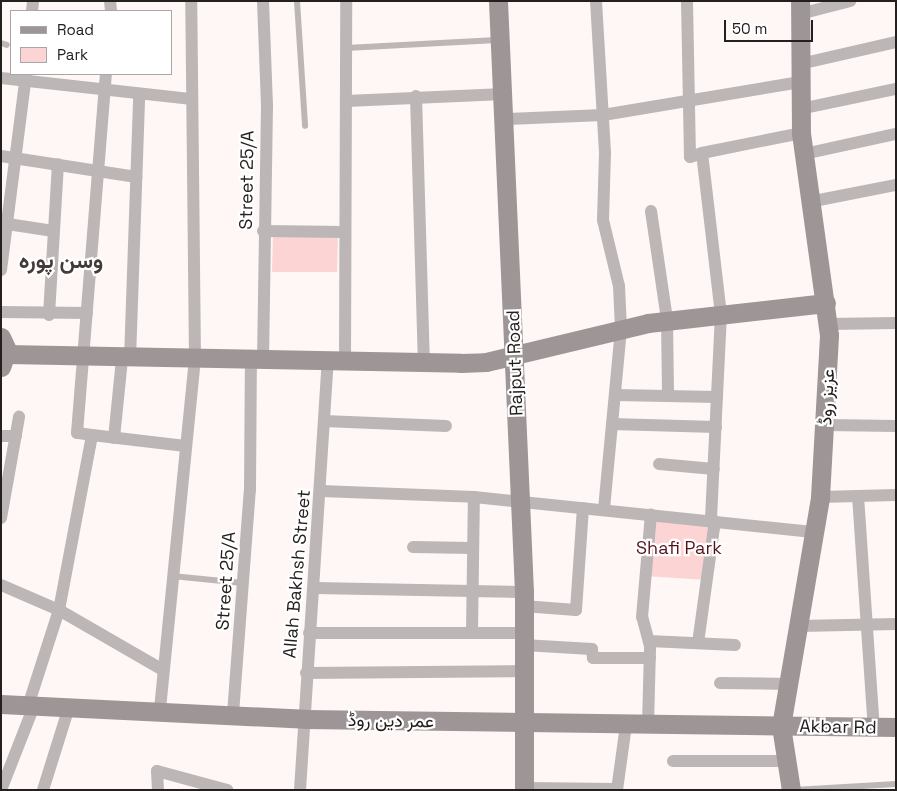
<!DOCTYPE html>
<html>
<head>
<meta charset="utf-8">
<style>
  body { margin:0 }
  #map { position:relative; width:897px; height:791px; overflow:hidden; background:#fff7f6; font-family:"Space Grotesk",Vazirmatn,sans-serif }
  div>[style] { position:absolute }
  .green>* { inset:0; background:#fdd4d4 }
  .lane>* { height:6px; margin:-3px; padding:0 3px; transform-origin:3px; border-radius:3px; background:#bcb6b6 }
  .street>* { height:12px; margin:-6px; padding:0 6px; transform-origin:6px; border-radius:6px; background:#bcb6b6 }
  .secondary>* { height:19px; margin:-9.5px; padding:0 9.5px; transform-origin:9.5px; border-radius:9.5px; background:#9e9696 }
  span { translate:-50% -50%; white-space:nowrap; text-align:center; line-height:1.15; -webkit-text-stroke:4.5px #fff; paint-order:stroke }
  .street-label { font-size:18px; color:#252020 }
  .park-label { font-size:18px; color:#55141c }
  .district-label { font-size:22px; color:#443a3a; font-weight:700 }
  .frame { position:absolute; inset:0; border:2px solid #252020; pointer-events:none }
  .legend { position:absolute; left:10px; top:10px; width:162px; height:65px; box-sizing:border-box; background:#fff; border:1px solid #a8a6a6; margin:0; padding:6px 9px; list-style:none; font-size:15px; color:#252020 }
  .legend li { display:flex; align-items:center; gap:10px; height:25px }
  .legend b { width:25px; border:1px solid #a8a6a6 }
  .scale { position:absolute; left:724px; top:20px; width:89px; height:22px; box-sizing:border-box; border:2px solid #252020; border-top:0; padding-left:6px; font-size:15px; line-height:18px; white-space:nowrap; color:#252020; -webkit-text-stroke:4px #fff; paint-order:stroke }
</style>
</head>
<body>
<div id="map">
  <div class="green">
    <i style="clip-path:polygon(273px 236px,338px 236px,337px 272px,272px 272px)"></i>
    <i style="clip-path:polygon(651px 514px,715px 521px,707px 580px,645px 576px)"></i>
  </div>
  <div class="lane">
    <i style="left:297px;top:1px;width:125px;rotate:86.3deg"></i>
    <i style="left:1px;top:43px;width:6px;rotate:18deg"></i>
    <i style="left:346px;top:48px;width:151px;rotate:-3deg"></i>
    <i style="left:172px;top:576px;width:71px;rotate:5.6deg"></i>
    <i style="left:794px;top:790px;width:102px;rotate:-3.4deg"></i>
  </div>
  <div class="street">
    <i style="left:110px;top:1px;width:10px;rotate:84deg"></i>
    <i style="left:263px;top:1px;width:105px;rotate:87.8deg"></i>
    <i style="left:267px;top:106px;width:254px;rotate:90.9deg"></i>
    <i style="left:596px;top:1px;width:152px;rotate:86.6deg"></i>
    <i style="left:605px;top:153px;width:67px;rotate:91.7deg"></i>
    <i style="left:603px;top:220px;width:68px;rotate:76.4deg"></i>
    <i style="left:619px;top:286px;width:43px;rotate:87.3deg"></i>
    <i style="left:621px;top:329px;width:182px;rotate:95.4deg"></i>
    <i style="left:687px;top:1px;width:156px;rotate:88.9deg"></i>
    <i style="left:690px;top:157px;width:13px;rotate:-18deg"></i>
    <i style="left:702px;top:153px;width:162px;rotate:83.3deg"></i>
    <i style="left:721px;top:314px;width:207px;rotate:92.8deg"></i>
    <i style="left:32px;top:11px;width:10px;rotate:-84deg"></i>
    <i style="left:800px;top:14px;width:52px;rotate:-14.6deg"></i>
    <i style="left:800px;top:64px;width:98px;rotate:-12.9deg"></i>
    <i style="left:1px;top:78px;width:190px;rotate:6.3deg"></i>
    <i style="left:416px;top:96px;width:264px;rotate:88.3deg"></i>
    <i style="left:346px;top:101px;width:158px;rotate:-2.5deg"></i>
    <i style="left:800px;top:109px;width:98px;rotate:-11.8deg"></i>
    <i style="left:506px;top:119px;width:97px;rotate:-2.4deg"></i>
    <i style="left:603px;top:115px;width:200px;rotate:-9.5deg"></i>
    <i style="left:702px;top:153px;width:101px;rotate:-11.4deg"></i>
    <i style="left:804px;top:154px;width:94px;rotate:-12.3deg"></i>
    <i style="left:1px;top:156px;width:137px;rotate:8.8deg"></i>
    <i style="left:809px;top:202px;width:89px;rotate:-11.1deg"></i>
    <i style="left:651px;top:211px;width:110px;rotate:81.6deg"></i>
    <i style="left:667px;top:320px;width:76px;rotate:89.2deg"></i>
    <i style="left:1px;top:223px;width:53px;rotate:8.7deg"></i>
    <i style="left:263px;top:231px;width:82px;rotate:0.7deg"></i>
    <i style="left:1px;top:270px;width:198px;rotate:-82.7deg"></i>
    <i style="left:1px;top:312px;width:86px;rotate:0.7deg"></i>
    <i style="left:49px;top:315px;width:151px;rotate:-86.6deg"></i>
    <i style="left:828px;top:324px;width:68px;rotate:-0.8deg"></i>
    <i style="left:130px;top:359px;width:262px;rotate:-88deg"></i>
    <i style="left:345px;top:361px;width:360px;rotate:-89.8deg"></i>
    <i style="left:615px;top:395px;width:102px;rotate:1.1deg"></i>
    <i style="left:324px;top:421px;width:122px;rotate:2.3deg"></i>
    <i style="left:612px;top:424px;width:104px;rotate:1.7deg"></i>
    <i style="left:826px;top:425px;width:70px;rotate:0.8deg"></i>
    <i style="left:92px;top:435px;width:94px;rotate:6.7deg"></i>
    <i style="left:1px;top:436px;width:15px"></i>
    <i style="left:114px;top:438px;width:79px;rotate:-84.2deg"></i>
    <i style="left:659px;top:464px;width:55px;rotate:5.2deg"></i>
    <i style="left:321px;top:491px;width:153px;rotate:2.2deg"></i>
    <i style="left:474px;top:497px;width:343px;rotate:5.9deg"></i>
    <i style="left:858px;top:496px;width:233px;rotate:86.1deg"></i>
    <i style="left:820px;top:497px;width:76px;rotate:-1.5deg"></i>
    <i style="left:1px;top:518px;width:103px;rotate:-79.9deg"></i>
    <i style="left:413px;top:547px;width:59px;rotate:1deg"></i>
    <i style="left:1px;top:585px;width:63px;rotate:23.3deg"></i>
    <i style="left:59px;top:610px;width:120px;rotate:30deg"></i>
    <i style="left:315px;top:588px;width:209px;rotate:1.1deg"></i>
    <i style="left:523px;top:606px;width:53px;rotate:4.3deg"></i>
    <i style="left:576px;top:610px;width:102px;rotate:-86.1deg"></i>
    <i style="left:799px;top:626px;width:97px;rotate:-1.2deg"></i>
    <i style="left:309px;top:633px;width:214px"></i>
    <i style="left:472px;top:633px;width:136px;rotate:-89.2deg"></i>
    <i style="left:649px;top:641px;width:86px;rotate:2.7deg"></i>
    <i style="left:698px;top:643px;width:123px;rotate:-82.1deg"></i>
    <i style="left:523px;top:645px;width:69px;rotate:3.3deg"></i>
    <i style="left:592px;top:649px;width:9px;rotate:84deg"></i>
    <i style="left:593px;top:658px;width:57px"></i>
    <i style="left:306px;top:673px;width:217px;rotate:-0.5deg"></i>
    <i style="left:720px;top:683px;width:69px;rotate:0.8deg"></i>
    <i style="left:28px;top:706px;width:101px;rotate:-72.1deg"></i>
    <i style="left:59px;top:610px;width:178px;rotate:-79.3deg"></i>
    <i style="left:92px;top:435px;width:15px;rotate:-172deg"></i>
    <i style="left:77px;top:433px;width:360px;rotate:-85.4deg"></i>
    <i style="left:160px;top:709px;width:351px;rotate:-84.3deg"></i>
    <i style="left:195px;top:360px;width:359px;rotate:-90.6deg"></i>
    <i style="left:233px;top:714px;width:225px;rotate:-85.7deg"></i>
    <i style="left:250px;top:490px;width:130px;rotate:-89.6deg"></i>
    <i style="left:648px;top:725px;width:79px;rotate:-88.5deg"></i>
    <i style="left:650px;top:646px;width:30px;rotate:-105deg"></i>
    <i style="left:642px;top:617px;width:103px;rotate:-85deg"></i>
    <i style="left:673px;top:761px;width:111px"></i>
    <i style="left:524px;top:788px;width:93px;rotate:0.6deg"></i>
    <i style="left:1px;top:790px;width:90px;rotate:-68.6deg"></i>
    <i style="left:43px;top:790px;width:87px;rotate:-72.6deg"></i>
    <i style="left:158px;top:790px;width:19px;rotate:-93deg"></i>
    <i style="left:157px;top:771px;width:73px;rotate:15.2deg"></i>
    <i style="left:300px;top:790px;width:430px;rotate:-86.3deg"></i>
    <i style="left:617px;top:790px;width:66px;rotate:-82.1deg"></i>
  </div>
  <div class="secondary">
    <i style="left:498px;top:1px;width:592px;rotate:87.48deg"></i>
    <i style="left:524px;top:592px;width:198px;rotate:90deg"></i>
    <i style="left:1px;top:337px;width:14px;rotate:65deg"></i>
    <i style="left:7px;top:350px;width:18px;rotate:109deg"></i>
    <i style="left:7px;top:354px;width:454px;rotate:1.1deg"></i>
    <i style="left:461px;top:363px;width:25px;rotate:-2deg"></i>
    <i style="left:486px;top:362px;width:167px;rotate:-13.5deg"></i>
    <i style="left:648px;top:323px;width:179px;rotate:-6.4deg"></i>
    <i style="left:1px;top:704px;width:304px;rotate:2.8deg"></i>
    <i style="left:305px;top:719px;width:591px;rotate:0.78deg"></i>
    <i style="left:791px;top:790px;width:65px;rotate:-98.9deg"></i>
    <i style="left:781px;top:726px;width:232px;rotate:-80.3deg"></i>
    <i style="left:820px;top:497px;width:162px;rotate:-86.8deg"></i>
    <i style="left:829px;top:335px;width:204px;rotate:-97.9deg"></i>
    <i style="left:801px;top:133px;width:132px;rotate:-90.4deg"></i>
  </div>
  <div class="street-label">
    <span style="left:247px;top:180px;rotate:-89deg">Street 25/A</span>
    <span style="left:515px;top:363px;rotate:-92deg">Rajput Road</span>
    <span style="left:827px;top:397px;rotate:-87deg">عزیز روڈ</span>
    <span style="left:297px;top:574px;rotate:-85deg">Allah Bakhsh Street</span>
    <span style="left:226px;top:581px;rotate:-86deg">Street 25/A</span>
    <span style="left:391px;top:721px;rotate:1deg">عمر دین روڈ</span>
    <span style="left:838px;top:727px;rotate:1deg">Akbar Rd</span>
  </div>
  <div class="park-label">
    <span style="left:679px;top:548px">Shafi Park</span>
  </div>
  <div class="district-label">
    <span style="left:61px;top:261px">وسن پورہ</span>
  </div>
  <div class="frame"></div>
  <ul class="legend">
  <li><b style="height:6px;background:#9e9696"></b>Road</li>
  <li><b style="height:14px;background:#fdd4d4"></b>Park</li>
  </ul>
  <div class="scale">50 m</div>
</div>
</body>
</html>
